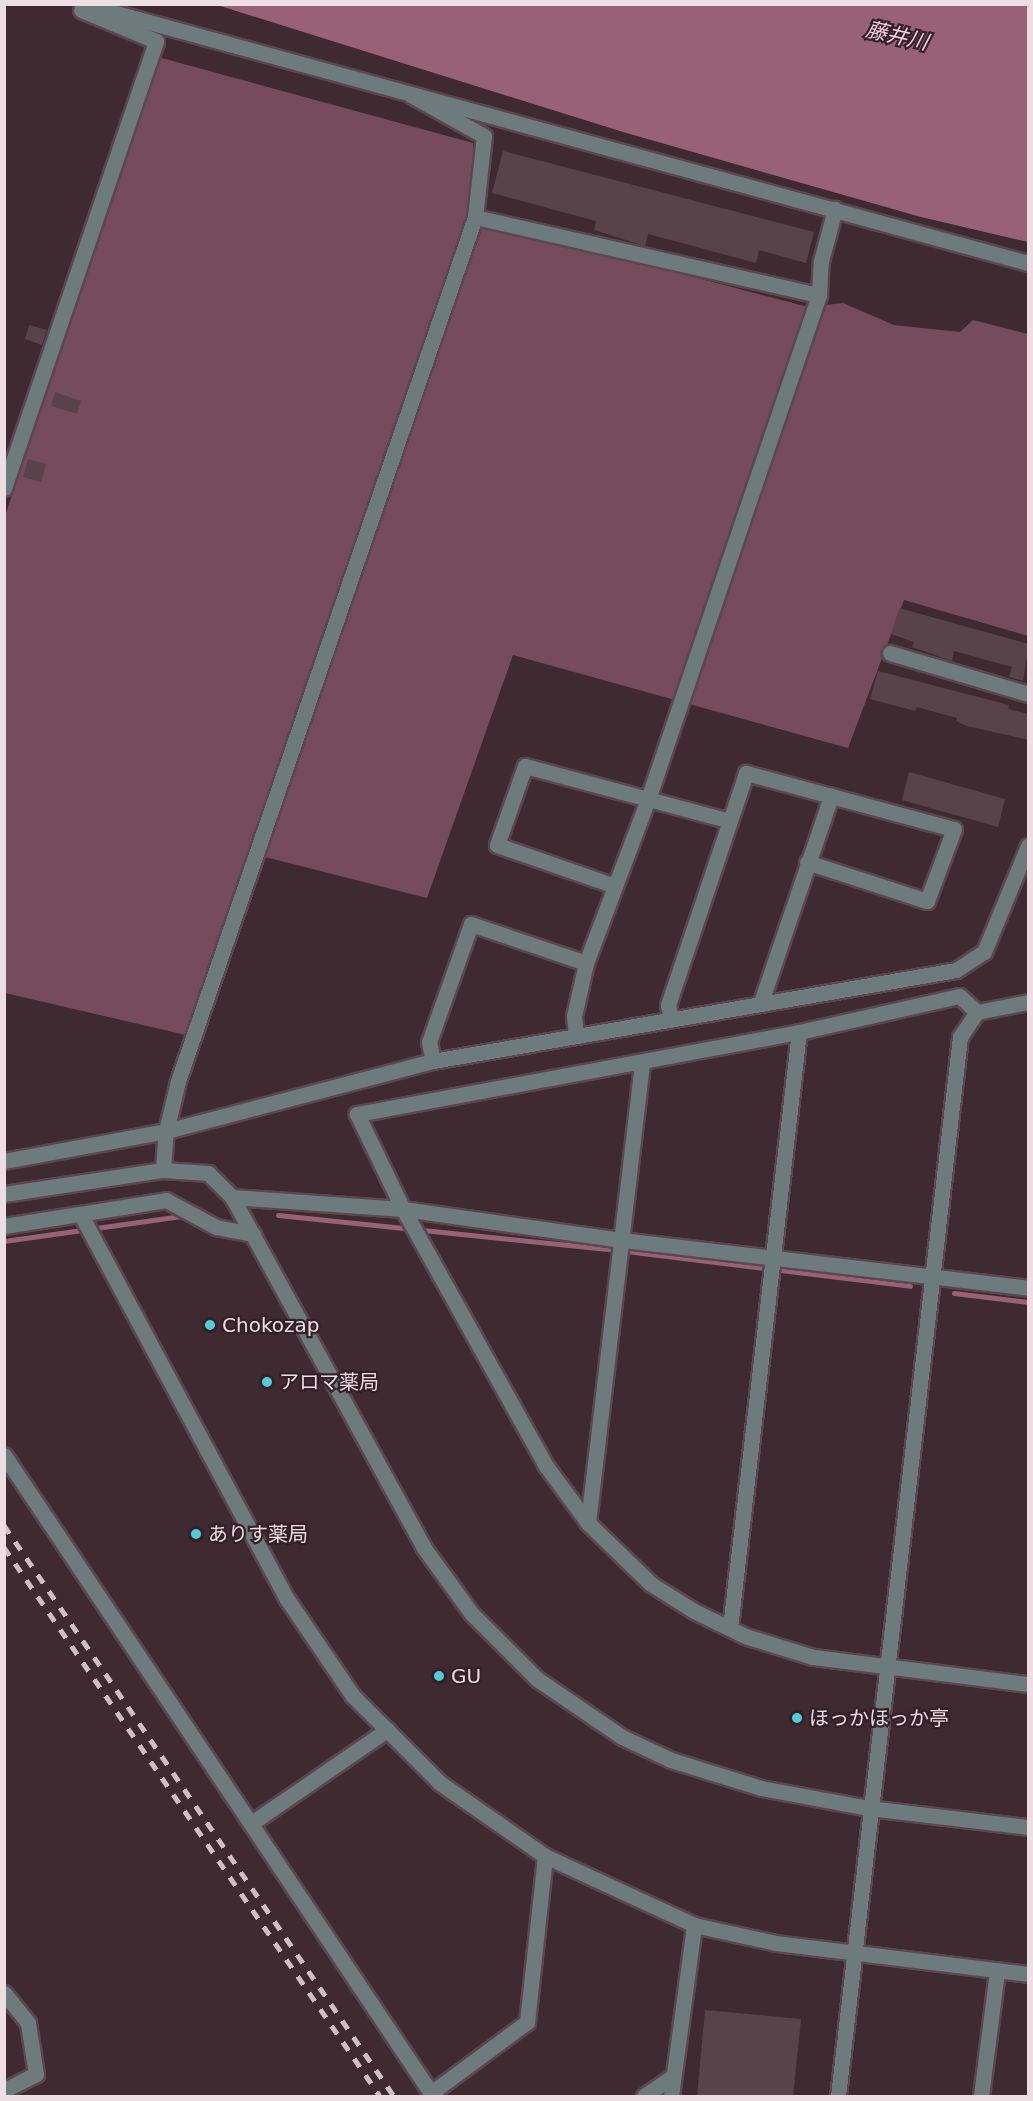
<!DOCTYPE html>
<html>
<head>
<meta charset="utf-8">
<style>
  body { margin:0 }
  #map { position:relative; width:1033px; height:2101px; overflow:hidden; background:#3f2a31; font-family:"DejaVu Sans","Noto Sans JP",sans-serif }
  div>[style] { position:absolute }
  .green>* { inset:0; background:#764b5b }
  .water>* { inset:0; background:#996176 }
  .stream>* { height:5px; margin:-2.5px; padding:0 2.5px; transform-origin:2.5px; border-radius:2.5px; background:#996176 }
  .building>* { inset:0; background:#59434b }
  .roads { filter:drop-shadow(2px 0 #5b474d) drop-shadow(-2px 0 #5b474d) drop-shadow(0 2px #5b474d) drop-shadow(0 -2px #5b474d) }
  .minor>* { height:15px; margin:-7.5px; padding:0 7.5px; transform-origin:7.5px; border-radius:7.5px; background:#6e7b7c }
  .rail>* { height:4.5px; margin-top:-2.25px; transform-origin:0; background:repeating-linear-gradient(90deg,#cebfc4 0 10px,transparent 0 20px) }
  .dots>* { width:16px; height:16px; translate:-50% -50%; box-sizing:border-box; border:3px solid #342028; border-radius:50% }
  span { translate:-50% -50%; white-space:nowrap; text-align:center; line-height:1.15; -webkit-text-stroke:4.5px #342028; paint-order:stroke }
  .poi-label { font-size:20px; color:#ecdee3 }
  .left { translate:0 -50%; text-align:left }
  .water-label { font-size:21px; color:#f4d0dc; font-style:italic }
  .frame { position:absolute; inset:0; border:6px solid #ecdee3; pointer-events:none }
</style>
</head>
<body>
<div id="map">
  <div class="green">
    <i style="clip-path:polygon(158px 57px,473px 143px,476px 179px,470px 218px,808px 307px,843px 303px,894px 325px,960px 332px,973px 320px,1028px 334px,1028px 636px,904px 600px,848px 748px,513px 655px,427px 898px,249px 853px,186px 1035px,5px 993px,5px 516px)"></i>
  </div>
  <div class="water">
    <i style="clip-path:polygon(217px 5px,1028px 5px,1028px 242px,921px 217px,623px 132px)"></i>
  </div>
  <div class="stream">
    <i style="left:278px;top:1215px;width:358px;rotate:5.9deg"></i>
    <i style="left:634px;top:1252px;width:278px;rotate:7deg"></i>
    <i style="left:4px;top:1241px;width:179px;rotate:-8deg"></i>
    <i style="left:954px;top:1293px;width:75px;rotate:6.9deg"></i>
  </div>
  <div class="building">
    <i style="clip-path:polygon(503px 151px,814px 232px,806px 263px,759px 250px,756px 263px,648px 234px,645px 246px,594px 230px,596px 221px,492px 193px)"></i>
    <i style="clip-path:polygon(29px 325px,47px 330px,42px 345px,25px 339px)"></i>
    <i style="clip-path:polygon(55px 392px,81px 401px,77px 414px,51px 406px)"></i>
    <i style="clip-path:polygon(28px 459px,46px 464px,41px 482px,23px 477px)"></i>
    <i style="clip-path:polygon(899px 608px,1029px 644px,1023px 681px,1009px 677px,1012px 667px,954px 651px,952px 661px,912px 647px,914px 642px,891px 634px)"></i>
    <i style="clip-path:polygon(878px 671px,1009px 705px,1008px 709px,1029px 714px,1029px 740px,967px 726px,956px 721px,957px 718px,917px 707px,915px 711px,870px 699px)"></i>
    <i style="clip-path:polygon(909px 772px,1005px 799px,998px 827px,902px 800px)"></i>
    <i style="clip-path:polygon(705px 2010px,801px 2019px,793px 2097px,697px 2097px)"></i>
  </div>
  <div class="roads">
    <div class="minor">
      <i style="left:83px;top:4px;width:980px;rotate:15.33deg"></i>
      <i style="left:475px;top:217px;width:353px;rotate:12.8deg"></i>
      <i style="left:4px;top:488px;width:472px;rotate:-71.2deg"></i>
      <i style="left:156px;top:41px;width:81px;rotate:-157.5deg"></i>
      <i style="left:890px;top:653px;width:144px;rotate:16.5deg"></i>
      <i style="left:615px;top:886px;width:125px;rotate:-160.8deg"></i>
      <i style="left:497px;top:845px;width:84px;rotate:-70.5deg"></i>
      <i style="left:525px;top:766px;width:212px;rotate:15deg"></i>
      <i style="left:761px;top:1002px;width:218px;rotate:-71.2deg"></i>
      <i style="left:977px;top:1012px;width:24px;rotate:-138deg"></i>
      <i style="left:959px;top:996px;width:164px;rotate:167.3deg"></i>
      <i style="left:799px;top:1032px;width:450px;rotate:169.5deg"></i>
      <i style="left:357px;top:1114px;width:106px;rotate:64.2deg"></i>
      <i style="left:403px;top:1209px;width:294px;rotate:60.9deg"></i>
      <i style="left:546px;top:1466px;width:71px;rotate:53.6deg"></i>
      <i style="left:588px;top:1523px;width:88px;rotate:44.1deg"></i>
      <i style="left:651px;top:1584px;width:51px;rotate:32.1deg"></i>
      <i style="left:694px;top:1611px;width:57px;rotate:26.1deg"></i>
      <i style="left:745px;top:1636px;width:71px;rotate:17.2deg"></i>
      <i style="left:813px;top:1657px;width:217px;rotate:7.2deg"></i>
      <i style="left:671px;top:1019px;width:14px;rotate:-102deg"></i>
      <i style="left:668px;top:1005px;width:245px;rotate:-71.4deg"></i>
      <i style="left:746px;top:773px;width:215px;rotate:15.1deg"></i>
      <i style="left:954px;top:829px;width:77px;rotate:110.6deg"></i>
      <i style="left:927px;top:901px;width:126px;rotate:-162deg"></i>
      <i style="left:576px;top:1035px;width:19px;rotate:-96deg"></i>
      <i style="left:574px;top:1016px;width:54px;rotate:-77.2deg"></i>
      <i style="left:586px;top:963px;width:175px;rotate:-69.3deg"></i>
      <i style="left:648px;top:799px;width:532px;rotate:-71.26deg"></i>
      <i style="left:819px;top:295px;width:34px;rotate:-87deg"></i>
      <i style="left:821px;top:261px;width:54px;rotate:-74.9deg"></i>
      <i style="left:433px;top:1061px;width:19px;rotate:-102deg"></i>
      <i style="left:429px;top:1042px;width:125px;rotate:-70.4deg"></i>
      <i style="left:471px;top:924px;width:121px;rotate:18.7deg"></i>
      <i style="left:4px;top:1161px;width:165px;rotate:-10.5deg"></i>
      <i style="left:166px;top:1131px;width:276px;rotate:-14.7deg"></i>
      <i style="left:433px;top:1061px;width:531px;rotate:-9.87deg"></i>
      <i style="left:956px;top:970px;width:33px;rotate:-33deg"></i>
      <i style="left:984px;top:952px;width:115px;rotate:-67.5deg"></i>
      <i style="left:163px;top:1170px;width:39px;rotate:-86deg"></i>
      <i style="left:166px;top:1131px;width:51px;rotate:-76.5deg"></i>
      <i style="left:178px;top:1081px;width:914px;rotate:-71.03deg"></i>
      <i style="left:475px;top:217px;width:81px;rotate:-83.7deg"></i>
      <i style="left:484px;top:136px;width:84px;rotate:-150.7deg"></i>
      <i style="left:4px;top:1194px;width:161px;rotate:-8.6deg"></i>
      <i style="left:163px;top:1170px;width:45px;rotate:3.8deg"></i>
      <i style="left:208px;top:1173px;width:34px;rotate:45deg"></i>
      <i style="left:232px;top:1197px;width:400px;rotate:61.3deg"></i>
      <i style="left:424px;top:1548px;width:82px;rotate:54deg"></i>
      <i style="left:472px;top:1614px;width:92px;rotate:45deg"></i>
      <i style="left:537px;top:1679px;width:103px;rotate:34.3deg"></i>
      <i style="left:622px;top:1737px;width:54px;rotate:25.1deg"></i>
      <i style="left:671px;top:1760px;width:94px;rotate:17.3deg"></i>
      <i style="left:761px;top:1788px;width:110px;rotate:10.5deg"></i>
      <i style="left:869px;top:1808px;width:160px;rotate:6.8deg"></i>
      <i style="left:232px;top:1197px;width:171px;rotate:4deg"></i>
      <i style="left:403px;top:1209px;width:221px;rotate:8.1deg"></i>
      <i style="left:622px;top:1240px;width:409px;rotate:6.7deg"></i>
      <i style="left:81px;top:1215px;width:436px;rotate:61.8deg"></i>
      <i style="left:287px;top:1599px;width:117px;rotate:55.8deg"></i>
      <i style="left:353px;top:1696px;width:123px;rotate:45deg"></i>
      <i style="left:440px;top:1783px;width:128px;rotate:34.8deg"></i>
      <i style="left:545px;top:1856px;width:164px;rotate:24.8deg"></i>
      <i style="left:694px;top:1925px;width:84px;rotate:12.4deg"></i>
      <i style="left:776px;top:1943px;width:254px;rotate:7deg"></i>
      <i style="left:4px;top:1226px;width:164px;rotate:-9.1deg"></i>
      <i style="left:166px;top:1200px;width:57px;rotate:28.4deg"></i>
      <i style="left:216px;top:1227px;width:38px;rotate:11deg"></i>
      <i style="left:4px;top:1455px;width:771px;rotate:56.21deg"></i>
      <i style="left:588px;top:1523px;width:464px;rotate:-83.3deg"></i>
      <i style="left:730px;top:1628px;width:600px;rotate:-83.4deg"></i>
      <i style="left:253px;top:1822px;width:163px;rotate:-34.5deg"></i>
      <i style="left:4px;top:1993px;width:38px;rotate:51deg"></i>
      <i style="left:28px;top:2023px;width:52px;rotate:81.1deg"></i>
      <i style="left:36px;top:2074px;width:36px;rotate:153deg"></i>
      <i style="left:431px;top:2093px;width:119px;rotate:-36.5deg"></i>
      <i style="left:527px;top:2022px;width:167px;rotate:-83.8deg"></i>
      <i style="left:644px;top:2096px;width:34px;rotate:-34deg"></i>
      <i style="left:671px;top:2096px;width:173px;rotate:-82.3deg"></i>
      <i style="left:838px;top:2096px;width:1066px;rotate:-83.43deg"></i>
      <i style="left:960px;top:1037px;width:30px;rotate:-56deg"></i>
      <i style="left:977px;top:1012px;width:52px;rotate:-11.1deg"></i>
      <i style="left:981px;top:2096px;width:126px;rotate:-82.7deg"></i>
    </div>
  </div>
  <div class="rail">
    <i style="left:4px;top:1525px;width:691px;rotate:55.67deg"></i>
    <i style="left:4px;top:1547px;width:665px;rotate:55.59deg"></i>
  </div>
  <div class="dots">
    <i style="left:210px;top:1325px;background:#52ccd6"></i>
    <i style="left:267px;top:1382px;background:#52ccd6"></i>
    <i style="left:196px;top:1534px;background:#52ccd6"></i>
    <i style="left:439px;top:1676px;background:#52ccd6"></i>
    <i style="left:797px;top:1718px;background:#52ccd6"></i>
  </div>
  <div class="poi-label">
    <span class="left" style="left:222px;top:1325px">Chokozap</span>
    <span class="left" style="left:279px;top:1382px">アロマ薬局</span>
    <span class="left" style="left:208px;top:1534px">ありす薬局</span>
    <span class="left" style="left:451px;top:1676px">GU</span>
    <span class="left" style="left:809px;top:1718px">ほっかほっか亭</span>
  </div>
  <div class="water-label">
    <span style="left:897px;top:36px;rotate:13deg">藤井川</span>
  </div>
  <div class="frame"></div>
</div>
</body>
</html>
